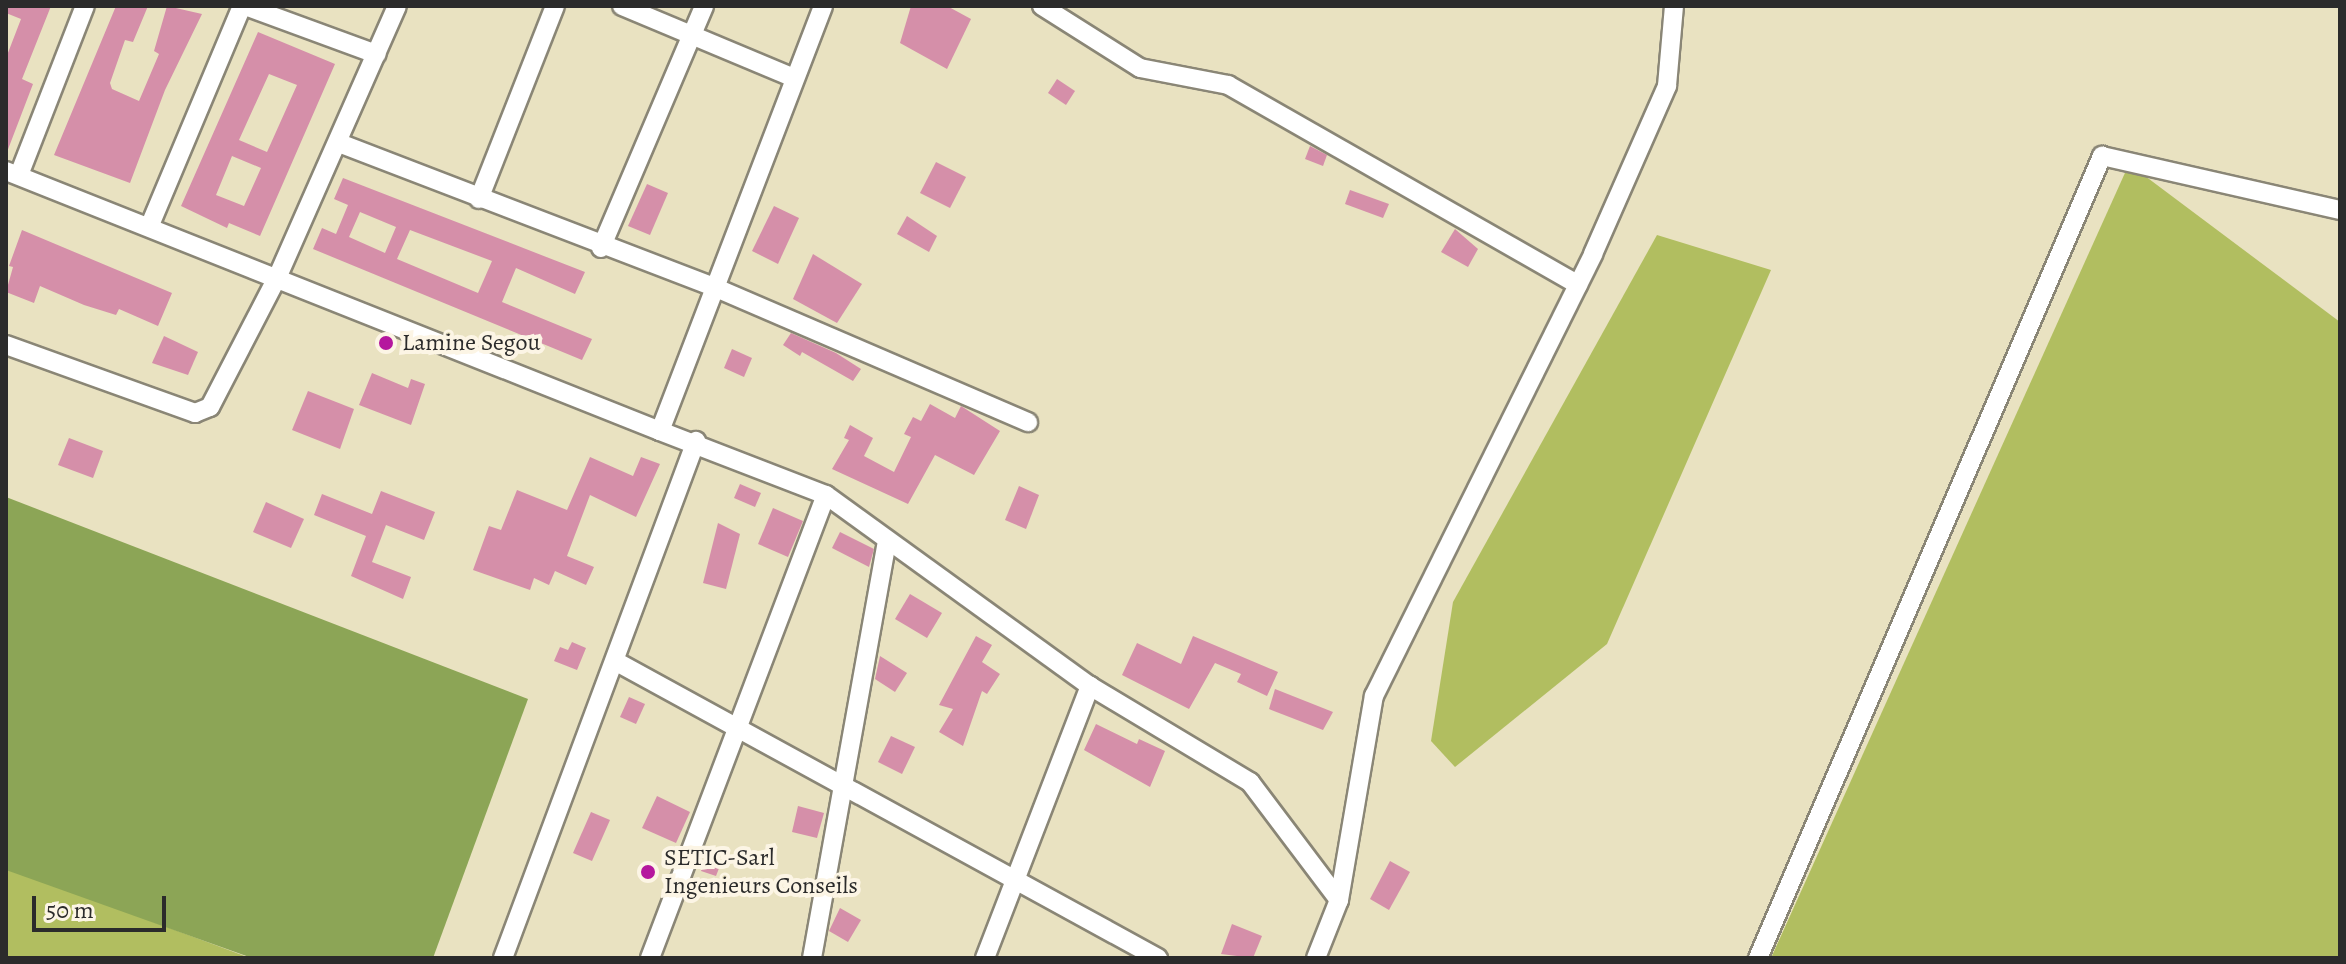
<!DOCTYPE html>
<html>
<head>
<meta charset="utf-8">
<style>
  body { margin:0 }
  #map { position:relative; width:2346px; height:964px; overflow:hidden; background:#e9e2c1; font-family:Alegreya,serif }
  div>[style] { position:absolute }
  .green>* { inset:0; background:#b1be60 }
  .forest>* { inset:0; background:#8ca556 }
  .building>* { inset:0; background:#d58fa9 }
  .roads { filter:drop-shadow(2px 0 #8a8676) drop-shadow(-2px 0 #8a8676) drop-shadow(0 2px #8a8676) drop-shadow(0 -2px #8a8676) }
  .minor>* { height:18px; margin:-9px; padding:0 9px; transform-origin:9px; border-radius:9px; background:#fff }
  .dots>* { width:22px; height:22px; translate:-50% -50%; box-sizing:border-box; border:4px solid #fcf5e5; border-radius:50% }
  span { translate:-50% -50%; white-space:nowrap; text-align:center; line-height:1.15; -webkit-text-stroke:8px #fcf5e5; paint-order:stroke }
  .poi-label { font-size:24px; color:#2b2b2b }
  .left { translate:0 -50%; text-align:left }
  .frame { position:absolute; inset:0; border:8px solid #2b2b2b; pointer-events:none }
  .scale { position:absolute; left:32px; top:896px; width:134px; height:36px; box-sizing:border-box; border:4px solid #2b2b2b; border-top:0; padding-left:10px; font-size:24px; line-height:28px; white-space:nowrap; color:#2b2b2b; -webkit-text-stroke:6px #fcf5e5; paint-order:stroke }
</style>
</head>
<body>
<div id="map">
  <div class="green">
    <i style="clip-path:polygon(2129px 164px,2340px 322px,2340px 958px,1771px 958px)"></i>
    <i style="clip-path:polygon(1657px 235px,1771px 270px,1607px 644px,1455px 767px,1431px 741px,1453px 602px)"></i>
    <i style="clip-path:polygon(6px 867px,250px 958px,6px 958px)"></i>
  </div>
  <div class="forest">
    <i style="clip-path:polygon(6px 497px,528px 699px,433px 958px,252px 958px,6px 870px)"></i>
  </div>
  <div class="building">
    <i style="clip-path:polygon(6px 6px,51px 6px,22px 79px,33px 84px,7px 152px,6px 58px,21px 19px,6px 13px)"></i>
    <i style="clip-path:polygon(116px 6px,148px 6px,133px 42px,125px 40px,110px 83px,112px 89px,139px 101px,159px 54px,154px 51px,167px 6px,202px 14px,165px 90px,130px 183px,54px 155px)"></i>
    <i style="clip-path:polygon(911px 6px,947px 6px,971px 19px,947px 69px,900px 43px)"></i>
    <i style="clip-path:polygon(evenodd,258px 32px,335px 64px,260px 236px,229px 223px,227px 228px,181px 206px,258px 32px,269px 74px,297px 85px,267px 152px,239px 140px,269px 74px,258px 32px,232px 156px,261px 168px,244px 206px,216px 195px,232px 156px)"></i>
    <i style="clip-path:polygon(1057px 79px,1075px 91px,1066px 105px,1048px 93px)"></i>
    <i style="clip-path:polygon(1310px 146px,1327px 155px,1323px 166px,1305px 159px)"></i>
    <i style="clip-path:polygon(936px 162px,966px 177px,950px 208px,920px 193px)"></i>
    <i style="clip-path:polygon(evenodd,343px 178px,585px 272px,575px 294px,516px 268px,502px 302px,592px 339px,582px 360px,313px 249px,322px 228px,336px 234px,348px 205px,334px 199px,343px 178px,360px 212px,396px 227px,385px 253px,349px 237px,360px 212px,343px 178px,410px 230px,492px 261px,478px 293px,397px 259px,410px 230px)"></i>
    <i style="clip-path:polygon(647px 184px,668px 193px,650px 235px,628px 226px)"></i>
    <i style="clip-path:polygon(1350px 190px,1389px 204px,1383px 218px,1345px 204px)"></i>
    <i style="clip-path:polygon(774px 206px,799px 218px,778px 264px,752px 251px)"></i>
    <i style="clip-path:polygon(907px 216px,937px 236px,929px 252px,897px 234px)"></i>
    <i style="clip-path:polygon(1455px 229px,1478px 249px,1468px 267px,1441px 252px)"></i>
    <i style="clip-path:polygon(22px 230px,172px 293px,158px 326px,119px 309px,116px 315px,84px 305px,40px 286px,34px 303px,6px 292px,13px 267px,9px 266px)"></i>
    <i style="clip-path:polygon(813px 254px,862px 284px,837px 323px,793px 299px)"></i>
    <i style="clip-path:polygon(791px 333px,836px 353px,861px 369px,853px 381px,802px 352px,800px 356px,783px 345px)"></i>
    <i style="clip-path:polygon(164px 336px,198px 352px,188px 375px,152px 363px)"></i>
    <i style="clip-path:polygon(732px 349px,752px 358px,744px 377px,724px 368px)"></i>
    <i style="clip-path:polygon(372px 373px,408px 388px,411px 379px,425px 384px,411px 425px,359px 405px)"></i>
    <i style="clip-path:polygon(308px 391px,354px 409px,340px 449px,292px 430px)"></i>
    <i style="clip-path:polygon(930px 404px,955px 418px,961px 406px,1000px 431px,974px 475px,935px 455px,908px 504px,832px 469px,849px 440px,844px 438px,850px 425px,873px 438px,864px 456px,894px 472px,911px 437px,904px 434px,913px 417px,921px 421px)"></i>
    <i style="clip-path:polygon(69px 438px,103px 451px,93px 478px,58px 465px)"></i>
    <i style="clip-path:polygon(590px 457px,633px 476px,641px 457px,660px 464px,636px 517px,590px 495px,567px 556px,594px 567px,586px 585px,555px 571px,549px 585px,534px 578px,530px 590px,473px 570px,489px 526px,501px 530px,517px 490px,567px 510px)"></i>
    <i style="clip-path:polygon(740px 484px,761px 493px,755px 507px,734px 498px)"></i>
    <i style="clip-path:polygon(1019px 486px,1039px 495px,1026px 529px,1005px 520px)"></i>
    <i style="clip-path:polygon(381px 491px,435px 512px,424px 540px,386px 525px,372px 562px,411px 577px,403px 599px,351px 576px,366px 536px,314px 515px,322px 494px,372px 514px)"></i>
    <i style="clip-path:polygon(266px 502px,304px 519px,291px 548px,253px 532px)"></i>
    <i style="clip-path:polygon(773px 508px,803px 521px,788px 557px,758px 544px)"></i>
    <i style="clip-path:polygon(718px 523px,740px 534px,726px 589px,703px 583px)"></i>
    <i style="clip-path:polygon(840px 532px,874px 549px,869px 567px,832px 548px)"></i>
    <i style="clip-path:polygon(910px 594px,942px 613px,927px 638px,895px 619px)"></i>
    <i style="clip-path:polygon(976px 636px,992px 645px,982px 662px,1000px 674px,987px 694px,982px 691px,963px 746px,939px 732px,953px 709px,939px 705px)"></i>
    <i style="clip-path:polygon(1193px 636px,1278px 672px,1267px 696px,1237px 682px,1241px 674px,1215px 663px,1189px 709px,1122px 675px,1137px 643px,1181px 664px)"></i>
    <i style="clip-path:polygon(572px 642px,586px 648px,577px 670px,554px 661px,560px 647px,568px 650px)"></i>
    <i style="clip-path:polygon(880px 656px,907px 673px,895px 692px,875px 679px)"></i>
    <i style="clip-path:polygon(1275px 689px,1333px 712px,1323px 730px,1269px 709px)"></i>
    <i style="clip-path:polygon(629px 697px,645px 704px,636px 724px,620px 717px)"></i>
    <i style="clip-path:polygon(1096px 724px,1137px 744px,1139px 739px,1165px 751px,1150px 787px,1084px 750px)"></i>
    <i style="clip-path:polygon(891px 736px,915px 747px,902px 774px,878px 762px)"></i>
    <i style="clip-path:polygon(657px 796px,690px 812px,676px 843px,642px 828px)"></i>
    <i style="clip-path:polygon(798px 806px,824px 813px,817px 838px,792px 832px)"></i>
    <i style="clip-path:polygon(591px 812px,610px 820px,592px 861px,573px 853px)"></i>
    <i style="clip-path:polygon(705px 858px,721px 863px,716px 876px,701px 871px)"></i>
    <i style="clip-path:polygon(1390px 861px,1410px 872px,1389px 910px,1370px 899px)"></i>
    <i style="clip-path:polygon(840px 908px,861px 920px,848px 942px,829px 931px)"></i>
    <i style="clip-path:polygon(1232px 924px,1262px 936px,1253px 958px,1221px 954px)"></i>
  </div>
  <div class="roads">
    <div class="minor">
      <i style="left:245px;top:6px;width:140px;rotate:20.1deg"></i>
      <i style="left:622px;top:6px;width:186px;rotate:22.7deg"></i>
      <i style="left:1042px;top:6px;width:116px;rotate:32.3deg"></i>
      <i style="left:1140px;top:68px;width:90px;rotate:10.9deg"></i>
      <i style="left:1228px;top:85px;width:403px;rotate:29.7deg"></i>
      <i style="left:339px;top:143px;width:402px;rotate:21deg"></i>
      <i style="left:714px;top:287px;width:342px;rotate:23.3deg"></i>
      <i style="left:6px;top:171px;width:704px;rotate:21.68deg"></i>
      <i style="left:660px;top:431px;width:455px;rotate:-69deg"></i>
      <i style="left:19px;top:175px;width:181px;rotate:-68.7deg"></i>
      <i style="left:479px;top:199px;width:207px;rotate:-68.5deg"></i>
      <i style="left:150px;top:225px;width:238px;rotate:-67.2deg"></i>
      <i style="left:601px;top:248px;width:263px;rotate:-66.9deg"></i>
      <i style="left:6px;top:345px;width:201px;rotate:19.8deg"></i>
      <i style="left:195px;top:413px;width:16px;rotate:-22deg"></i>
      <i style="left:210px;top:407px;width:145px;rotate:-62.6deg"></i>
      <i style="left:277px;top:278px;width:297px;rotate:-66.2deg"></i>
      <i style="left:660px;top:431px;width:178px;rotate:21.1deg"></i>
      <i style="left:826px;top:495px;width:326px;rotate:35.9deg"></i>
      <i style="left:1090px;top:686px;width:187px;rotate:31deg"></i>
      <i style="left:1250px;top:782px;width:148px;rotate:53deg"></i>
      <i style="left:615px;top:661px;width:619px;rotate:28.68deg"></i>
      <i style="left:503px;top:958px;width:552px;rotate:-69.53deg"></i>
      <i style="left:650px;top:958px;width:495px;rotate:-69.2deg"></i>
      <i style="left:812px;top:958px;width:422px;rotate:-79.8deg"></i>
      <i style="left:985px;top:958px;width:292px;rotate:-68.9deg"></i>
      <i style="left:1316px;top:958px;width:62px;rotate:-68.4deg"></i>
      <i style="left:1339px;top:900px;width:207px;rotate:-80.3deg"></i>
      <i style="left:1374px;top:696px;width:493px;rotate:-63.6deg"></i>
      <i style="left:1593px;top:254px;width:184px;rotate:-66.2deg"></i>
      <i style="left:1667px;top:86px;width:80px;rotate:-85deg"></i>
      <i style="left:1758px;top:958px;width:873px;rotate:-66.78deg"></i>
      <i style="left:2102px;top:156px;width:244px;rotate:12.8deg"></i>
    </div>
  </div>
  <div class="dots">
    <i style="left:386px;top:343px;background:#b5179e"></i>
    <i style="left:648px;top:872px;background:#b5179e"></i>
  </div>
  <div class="poi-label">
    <span class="left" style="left:402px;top:343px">Lamine Segou</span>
    <span class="left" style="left:664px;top:872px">SETIC-Sarl<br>Ingenieurs Conseils</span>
  </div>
  <div class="frame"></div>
  <div class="scale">50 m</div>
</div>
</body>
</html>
